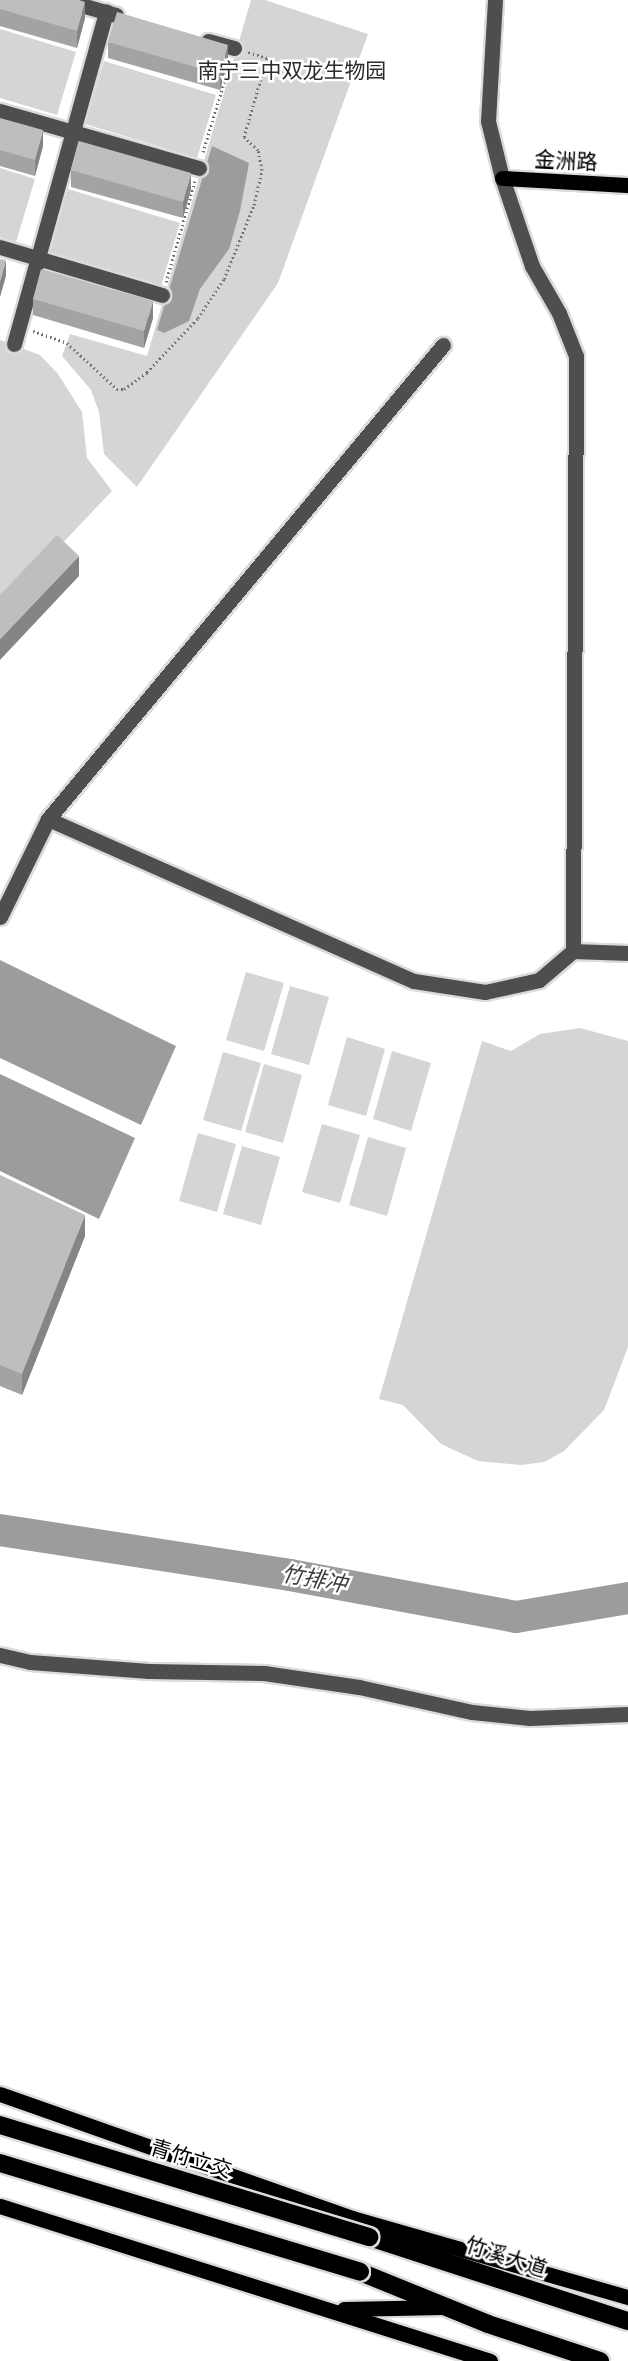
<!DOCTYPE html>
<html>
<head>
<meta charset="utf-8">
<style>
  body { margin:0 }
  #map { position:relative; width:628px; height:2361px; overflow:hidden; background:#fff; font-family:Karla,"Noto Sans SC",sans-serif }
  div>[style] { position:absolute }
  .green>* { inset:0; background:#d5d5d5 }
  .water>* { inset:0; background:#9c9c9c }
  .river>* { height:32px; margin:-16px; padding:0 16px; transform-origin:16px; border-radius:16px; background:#9c9c9c }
  .path>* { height:3px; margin-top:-1.5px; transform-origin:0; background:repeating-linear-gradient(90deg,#707070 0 1.5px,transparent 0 4.5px) }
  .roads { filter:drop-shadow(2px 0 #dbdbdb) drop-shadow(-2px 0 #dbdbdb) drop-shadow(0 2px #dbdbdb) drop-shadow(0 -2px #dbdbdb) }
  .minor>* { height:15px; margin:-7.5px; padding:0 7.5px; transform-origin:7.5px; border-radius:7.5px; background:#4e4e4e }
  .major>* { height:15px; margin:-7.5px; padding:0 7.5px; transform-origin:7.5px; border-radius:7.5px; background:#000 }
  .highway>* { height:18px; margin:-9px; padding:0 9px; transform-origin:9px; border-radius:9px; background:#000 }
  .bridges { filter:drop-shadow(2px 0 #dbdbdb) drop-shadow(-2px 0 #dbdbdb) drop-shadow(0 2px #dbdbdb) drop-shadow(0 -2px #dbdbdb) }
  .highway-bridge>* { height:18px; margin:-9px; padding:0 9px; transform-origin:9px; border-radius:9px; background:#000 }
  .wall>* { inset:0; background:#a3a3a3 }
  .shaded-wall>* { inset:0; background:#858585 }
  .building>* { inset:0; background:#bebebe }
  span { translate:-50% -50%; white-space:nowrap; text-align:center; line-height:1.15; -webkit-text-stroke:5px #fff; paint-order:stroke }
  .park-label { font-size:21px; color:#2c2c2c }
  .street-label { font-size:21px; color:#000 }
  .water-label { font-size:22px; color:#3d3d3d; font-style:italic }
</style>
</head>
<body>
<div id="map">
  <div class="green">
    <i style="clip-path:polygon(251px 0,265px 0,368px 34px,278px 283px,137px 487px,104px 454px,99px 412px,91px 390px,62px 356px,70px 334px,147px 356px)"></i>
    <i style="clip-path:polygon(0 29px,76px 52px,57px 115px,0 98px)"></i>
    <i style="clip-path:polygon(104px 61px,216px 95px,197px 158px,85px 124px)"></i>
    <i style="clip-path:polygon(0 168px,35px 179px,16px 242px,0 237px)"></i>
    <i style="clip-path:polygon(68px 189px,180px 223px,161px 286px,49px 252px)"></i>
    <i style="clip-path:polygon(0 340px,40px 355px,58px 374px,82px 412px,87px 458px,112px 491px,0 609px)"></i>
    <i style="clip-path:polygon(246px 972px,284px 983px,264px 1051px,226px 1040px)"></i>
    <i style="clip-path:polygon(290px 986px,329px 997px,309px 1065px,271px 1054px)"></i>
    <i style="clip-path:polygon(580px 1028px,628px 1041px,628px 1347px,604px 1410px,564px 1451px,544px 1462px,521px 1465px,478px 1461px,441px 1444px,403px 1405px,379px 1399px,482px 1041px,511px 1051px,540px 1034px)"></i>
    <i style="clip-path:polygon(347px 1037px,385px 1049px,366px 1116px,328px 1105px)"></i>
    <i style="clip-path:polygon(392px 1051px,431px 1063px,411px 1131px,373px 1119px)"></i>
    <i style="clip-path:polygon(223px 1052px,261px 1063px,241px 1131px,203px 1120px)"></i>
    <i style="clip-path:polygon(264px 1064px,302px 1075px,283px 1143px,245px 1132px)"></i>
    <i style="clip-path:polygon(322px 1124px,360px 1135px,340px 1203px,302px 1192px)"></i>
    <i style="clip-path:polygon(198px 1133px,236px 1144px,217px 1212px,179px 1201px)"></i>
    <i style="clip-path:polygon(368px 1137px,406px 1148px,387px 1216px,349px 1205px)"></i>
    <i style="clip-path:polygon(242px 1146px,280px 1157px,261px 1225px,223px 1214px)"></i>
  </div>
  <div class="water">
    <i style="clip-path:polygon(212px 146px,249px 163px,240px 211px,229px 249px,200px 289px,189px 321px,164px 333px,157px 330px)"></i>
    <i style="clip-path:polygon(0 960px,176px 1046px,141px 1125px,0 1058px)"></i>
    <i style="clip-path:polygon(0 1074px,135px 1138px,99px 1219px,0 1171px)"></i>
  </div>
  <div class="river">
    <i style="left:0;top:1530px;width:293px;rotate:8.8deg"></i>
    <i style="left:290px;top:1575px;width:230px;rotate:10.5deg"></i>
    <i style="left:516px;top:1617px;width:114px;rotate:-9.6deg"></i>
  </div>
  <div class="path">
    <i style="left:203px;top:152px;width:93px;rotate:-73.1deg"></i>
    <i style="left:166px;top:282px;width:105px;rotate:-74deg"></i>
    <i style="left:33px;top:331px;width:36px;rotate:19deg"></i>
    <i style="left:67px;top:343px;width:68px;rotate:42.6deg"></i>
    <i style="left:117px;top:389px;width:7px"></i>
    <i style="left:124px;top:389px;width:29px;rotate:-36deg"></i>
    <i style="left:147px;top:372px;width:74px;rotate:-46.6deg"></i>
    <i style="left:198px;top:318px;width:47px;rotate:-56.3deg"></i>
    <i style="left:224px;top:279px;width:80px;rotate:-67.9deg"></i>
    <i style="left:254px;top:205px;width:36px;rotate:-77deg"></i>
    <i style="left:262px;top:170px;width:20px;rotate:-101deg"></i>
    <i style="left:258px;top:150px;width:19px;rotate:-137deg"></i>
    <i style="left:244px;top:137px;width:82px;rotate:-73.8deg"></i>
    <i style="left:267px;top:58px;width:20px;rotate:-162deg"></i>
  </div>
  <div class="roads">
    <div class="minor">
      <i style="left:64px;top:0;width:54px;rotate:16.1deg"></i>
      <i style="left:208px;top:41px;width:27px;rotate:15deg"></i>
      <i style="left:0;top:111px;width:207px;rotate:16deg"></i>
      <i style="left:0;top:247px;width:169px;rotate:16.5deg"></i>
      <i style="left:14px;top:344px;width:345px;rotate:-74.5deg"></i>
      <i style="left:48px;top:819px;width:400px;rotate:23.9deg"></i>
      <i style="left:414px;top:981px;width:72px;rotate:8.8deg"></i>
      <i style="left:485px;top:992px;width:55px;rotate:-12.5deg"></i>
      <i style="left:539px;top:980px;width:45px;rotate:-40.5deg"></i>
      <i style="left:573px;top:951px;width:595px;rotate:-89.71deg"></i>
      <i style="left:576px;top:356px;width:46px;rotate:-111.6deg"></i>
      <i style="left:559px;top:313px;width:54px;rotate:-119.9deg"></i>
      <i style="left:532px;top:266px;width:93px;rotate:-108.8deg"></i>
      <i style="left:502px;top:178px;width:59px;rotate:-103.8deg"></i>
      <i style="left:488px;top:121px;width:121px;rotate:-86.7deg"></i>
      <i style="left:0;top:917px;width:109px;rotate:-63.9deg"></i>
      <i style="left:48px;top:819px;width:617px;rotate:-50.19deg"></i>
      <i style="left:573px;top:951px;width:55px;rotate:2.1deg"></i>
      <i style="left:0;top:1655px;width:31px;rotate:13deg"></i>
      <i style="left:30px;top:1662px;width:119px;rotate:4.3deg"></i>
      <i style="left:149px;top:1671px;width:115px;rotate:1deg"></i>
      <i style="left:264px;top:1673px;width:96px;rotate:8.4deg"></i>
      <i style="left:359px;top:1687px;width:116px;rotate:12.5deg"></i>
      <i style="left:472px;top:1712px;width:58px;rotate:5.9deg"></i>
      <i style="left:530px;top:1718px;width:98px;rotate:-2.3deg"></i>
    </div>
    <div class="major">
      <i style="left:502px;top:178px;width:126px;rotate:3.2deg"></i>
      <i style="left:0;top:2094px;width:373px;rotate:19.4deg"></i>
      <i style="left:352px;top:2218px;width:287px;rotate:16deg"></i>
      <i style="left:0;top:2206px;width:514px;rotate:17.55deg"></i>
      <i style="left:344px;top:2309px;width:99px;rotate:-1.2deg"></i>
    </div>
    <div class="highway">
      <i style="left:369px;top:2237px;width:272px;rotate:18deg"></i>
      <i style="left:360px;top:2272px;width:138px;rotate:22.1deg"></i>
      <i style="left:488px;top:2324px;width:118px;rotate:18.3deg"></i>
    </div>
  </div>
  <div class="bridges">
    <div class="highway-bridge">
      <i style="left:0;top:2125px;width:386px;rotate:16.9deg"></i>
      <i style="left:0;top:2163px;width:376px;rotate:16.8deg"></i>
    </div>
  </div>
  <div class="wall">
    <i style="clip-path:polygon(0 0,85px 18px,77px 48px,0 26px)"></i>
    <i style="clip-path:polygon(108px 42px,228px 61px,220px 90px,108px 58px)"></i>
    <i style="clip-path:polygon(0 118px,43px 146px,35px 176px,0 166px)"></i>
    <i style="clip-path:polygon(71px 170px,191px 189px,183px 218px,71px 187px)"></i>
    <i style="clip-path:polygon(33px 299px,153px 318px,144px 348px,33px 315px)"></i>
    <i style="clip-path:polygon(0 1175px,85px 1236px,22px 1395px,0 1386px)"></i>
  </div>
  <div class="shaded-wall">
    <i style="clip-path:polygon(85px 2px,85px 18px,77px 48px,77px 31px)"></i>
    <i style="clip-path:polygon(228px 45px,228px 61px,220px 90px,220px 74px)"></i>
    <i style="clip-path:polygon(43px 130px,43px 146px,35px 176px,35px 160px)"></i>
    <i style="clip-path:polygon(191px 173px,191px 189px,183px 218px,183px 202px)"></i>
    <i style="clip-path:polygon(6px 260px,6px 276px,0 297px,0 281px)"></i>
    <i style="clip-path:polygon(153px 301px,153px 318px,144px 348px,144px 331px)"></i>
    <i style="clip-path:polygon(79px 556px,79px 576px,0 660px,0 639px)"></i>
    <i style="clip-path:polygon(85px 1215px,85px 1236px,22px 1395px,22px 1374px)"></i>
  </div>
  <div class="building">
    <i style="clip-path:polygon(0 0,79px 0,85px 2px,77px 31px,0 9px)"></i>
    <i style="clip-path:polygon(117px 12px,228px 45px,220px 74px,108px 42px)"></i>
    <i style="clip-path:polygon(0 118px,43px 130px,35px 160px,0 150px)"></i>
    <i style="clip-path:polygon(79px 141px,191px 173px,183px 202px,71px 170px)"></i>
    <i style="clip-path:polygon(0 259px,6px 260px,0 281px)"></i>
    <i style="clip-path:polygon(41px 269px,153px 301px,144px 331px,33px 299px)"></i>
    <i style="clip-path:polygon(57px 535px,79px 556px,0 639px,0 595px)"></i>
    <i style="clip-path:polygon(0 1175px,85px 1215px,22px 1374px,0 1365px)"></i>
  </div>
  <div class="park-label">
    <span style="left:292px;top:71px">南宁三中双龙生物园</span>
  </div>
  <div class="street-label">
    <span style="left:566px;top:161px;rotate:3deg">金洲路</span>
    <span style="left:191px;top:2159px;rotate:17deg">青竹立交</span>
    <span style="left:506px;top:2257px;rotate:18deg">竹溪大道</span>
  </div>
  <div class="water-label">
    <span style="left:314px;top:1580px;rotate:10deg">竹排冲</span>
  </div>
</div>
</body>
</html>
